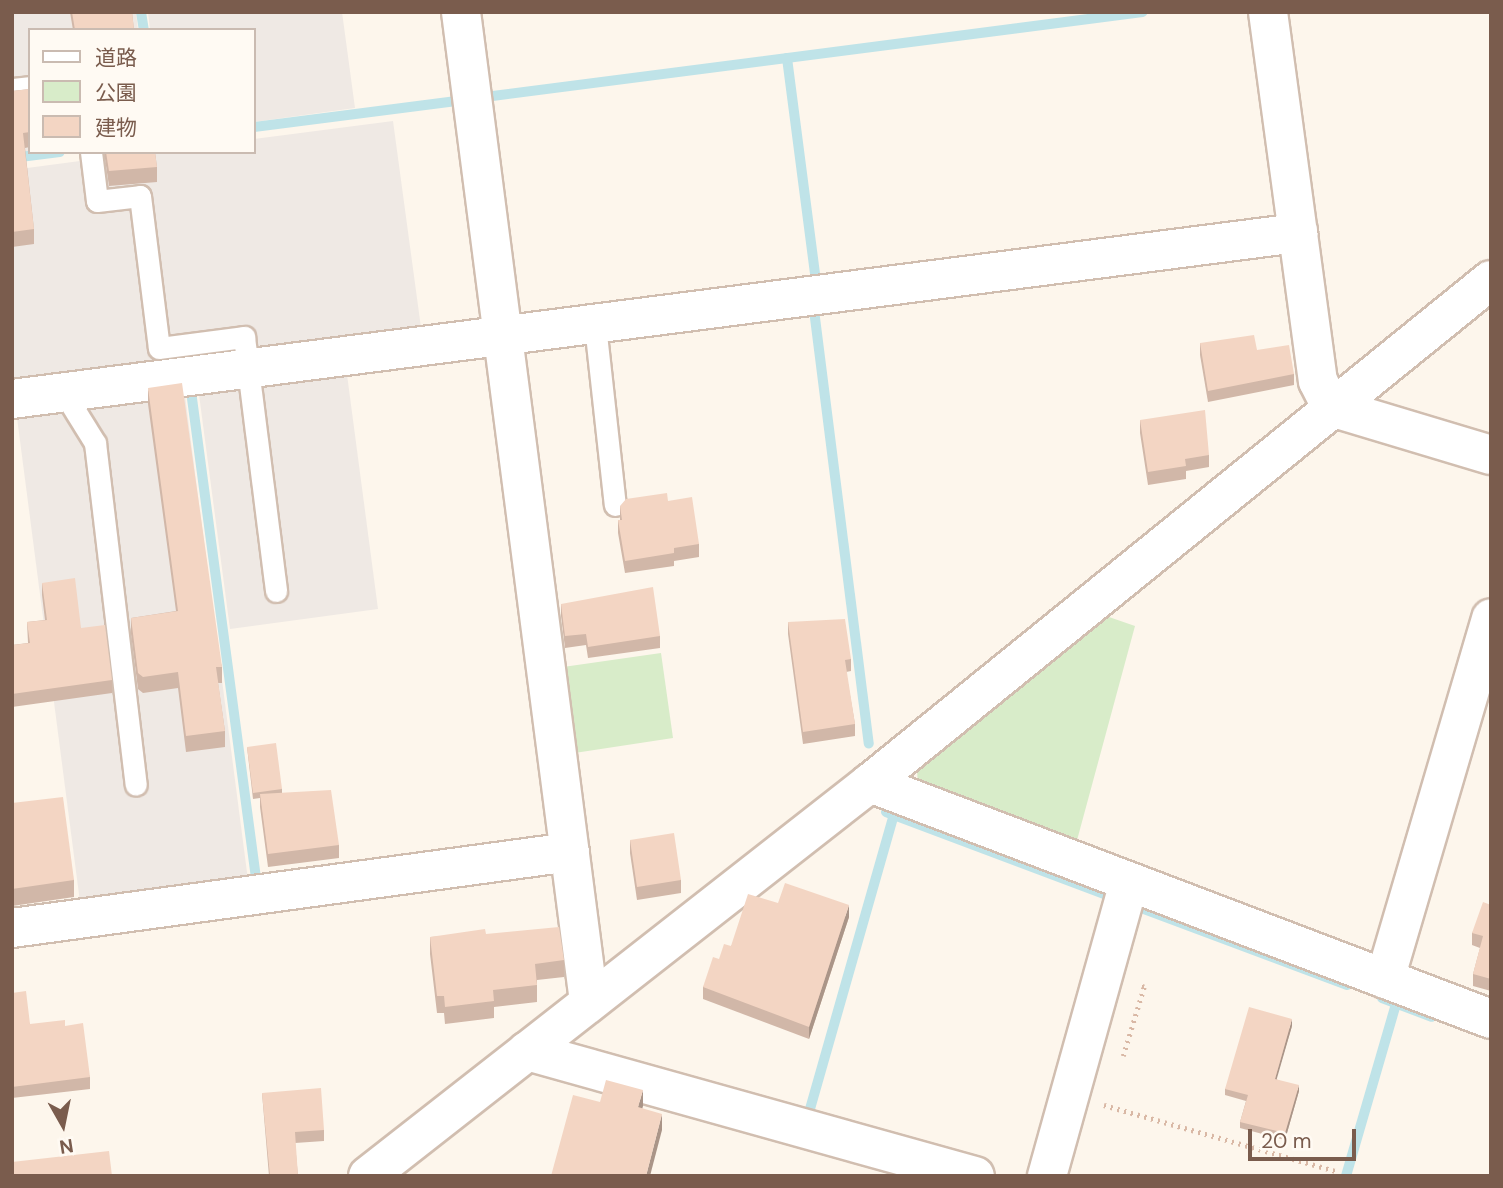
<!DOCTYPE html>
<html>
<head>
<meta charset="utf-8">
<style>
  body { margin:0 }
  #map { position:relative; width:1503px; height:1188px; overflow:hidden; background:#fdf6ec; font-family:"DM Sans","Noto Sans JP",sans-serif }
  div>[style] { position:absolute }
  .industrial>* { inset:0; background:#efe9e4 }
  .green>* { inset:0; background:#d8ecc9 }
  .stream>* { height:10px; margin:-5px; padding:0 5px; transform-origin:5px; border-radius:5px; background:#bfe3e8 }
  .path>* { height:4.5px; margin-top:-2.25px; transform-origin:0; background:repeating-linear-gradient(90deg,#d9b8a5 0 2px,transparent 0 7px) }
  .roads { filter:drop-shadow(2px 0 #d1beb0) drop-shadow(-2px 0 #d1beb0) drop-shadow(0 2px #d1beb0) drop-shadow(0 -2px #d1beb0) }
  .service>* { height:21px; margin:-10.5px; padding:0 10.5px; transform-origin:10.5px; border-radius:10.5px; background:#fff }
  .minor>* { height:38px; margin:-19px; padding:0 19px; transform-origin:19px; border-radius:19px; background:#fff }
  .tertiary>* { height:38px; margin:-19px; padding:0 19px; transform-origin:19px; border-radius:19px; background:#fff }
  .wall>* { inset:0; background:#d1b7a8 }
  .shaded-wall>* { inset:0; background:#aa9588 }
  .building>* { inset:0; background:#f3d5c3 }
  span { translate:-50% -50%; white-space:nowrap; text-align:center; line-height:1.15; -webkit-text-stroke:5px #fffaf3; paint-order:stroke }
  .frame { position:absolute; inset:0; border:14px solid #7a5c4d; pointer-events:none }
  .legend { position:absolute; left:28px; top:28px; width:228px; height:126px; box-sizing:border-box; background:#fffaf3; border:2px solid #cabbb1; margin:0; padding:9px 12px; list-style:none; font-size:21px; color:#7a5c4d }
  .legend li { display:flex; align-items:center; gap:14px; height:35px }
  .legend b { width:35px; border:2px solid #cabbb1 }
  .north { position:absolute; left:28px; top:1090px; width:70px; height:70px; -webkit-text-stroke:5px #fffaf3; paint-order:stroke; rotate:171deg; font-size:19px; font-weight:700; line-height:28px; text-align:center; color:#7a5c4d }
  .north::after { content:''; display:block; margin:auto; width:24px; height:32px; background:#7a5c4d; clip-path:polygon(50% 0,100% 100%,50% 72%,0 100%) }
  .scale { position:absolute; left:1248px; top:1129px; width:108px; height:32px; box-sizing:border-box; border:4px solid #7a5c4d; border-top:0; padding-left:9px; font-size:21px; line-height:24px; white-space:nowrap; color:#7a5c4d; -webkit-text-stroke:5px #fffaf3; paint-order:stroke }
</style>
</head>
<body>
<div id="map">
  <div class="industrial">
    <i style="clip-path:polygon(12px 12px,136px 12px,138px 30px,30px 30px,30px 151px,12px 153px)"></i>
    <i style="clip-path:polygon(148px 12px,342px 12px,355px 108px,254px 122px,254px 30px,150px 30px)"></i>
    <i style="clip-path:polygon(393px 121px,422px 335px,12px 386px,12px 170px,148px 152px,254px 152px,254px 139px)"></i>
    <i style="clip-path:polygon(346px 367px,378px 609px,230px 629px,198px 387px)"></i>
    <i style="clip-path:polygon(184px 388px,248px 880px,80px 902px,16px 410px)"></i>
  </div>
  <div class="green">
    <i style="clip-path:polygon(1109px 617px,1135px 626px,1076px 844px,918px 785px,917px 770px)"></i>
    <i style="clip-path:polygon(661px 653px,673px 738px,568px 754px,556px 668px)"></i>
  </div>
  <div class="stream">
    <i style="left:141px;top:12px;width:18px;rotate:81deg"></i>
    <i style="left:787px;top:58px;width:226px;rotate:82.6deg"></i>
    <i style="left:485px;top:97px;width:663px;rotate:-7.36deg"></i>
    <i style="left:254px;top:127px;width:206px;rotate:-7.3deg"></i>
    <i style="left:12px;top:158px;width:48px;rotate:-7.1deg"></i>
    <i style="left:814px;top:310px;width:437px;rotate:82.8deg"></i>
    <i style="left:191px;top:391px;width:492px;rotate:82.4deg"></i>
    <i style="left:886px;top:812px;width:236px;rotate:20.6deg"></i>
    <i style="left:1144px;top:909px;width:217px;rotate:20.5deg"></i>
    <i style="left:1382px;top:998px;width:53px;rotate:20.8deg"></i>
    <i style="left:808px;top:1116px;width:314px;rotate:-74.1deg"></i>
    <i style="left:1346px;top:1176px;width:179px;rotate:-73.8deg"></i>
  </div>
  <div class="path">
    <i style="left:1123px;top:1056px;width:72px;rotate:-73.1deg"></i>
    <i style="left:1144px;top:987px;width:6px;rotate:-162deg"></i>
    <i style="left:1104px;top:1105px;width:244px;rotate:15.9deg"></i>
  </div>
  <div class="roads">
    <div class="service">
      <i style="left:12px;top:89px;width:18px;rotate:-6deg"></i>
      <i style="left:91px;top:152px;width:49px;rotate:83deg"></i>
      <i style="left:97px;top:201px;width:43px;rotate:-6.6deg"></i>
      <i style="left:140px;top:196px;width:153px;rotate:82.9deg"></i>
      <i style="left:159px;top:348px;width:86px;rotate:-7.4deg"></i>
      <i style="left:244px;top:337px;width:256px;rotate:82.8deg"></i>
      <i style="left:595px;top:325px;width:181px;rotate:83.7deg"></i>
      <i style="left:64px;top:393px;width:59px;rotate:58.2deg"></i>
      <i style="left:95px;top:443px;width:344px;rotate:83.2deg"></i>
    </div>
    <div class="minor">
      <i style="left:461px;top:12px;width:998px;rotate:82.63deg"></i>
      <i style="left:1268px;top:12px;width:372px;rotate:82.3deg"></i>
      <i style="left:1318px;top:381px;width:29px;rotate:63deg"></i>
      <i style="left:1331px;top:407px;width:167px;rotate:16.7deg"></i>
      <i style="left:12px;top:399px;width:1297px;rotate:-7.36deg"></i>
      <i style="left:870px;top:783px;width:664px;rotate:20.81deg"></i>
      <i style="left:12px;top:928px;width:563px;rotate:-7.76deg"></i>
      <i style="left:1385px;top:979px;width:376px;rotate:-73.6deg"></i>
      <i style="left:527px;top:1051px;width:465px;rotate:15.6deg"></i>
      <i style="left:1047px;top:1176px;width:305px;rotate:-74.4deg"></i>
    </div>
    <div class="tertiary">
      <i style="left:368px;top:1176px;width:638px;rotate:-38.06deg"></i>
      <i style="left:870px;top:783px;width:799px;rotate:-39.01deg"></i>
    </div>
  </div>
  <div class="wall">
    <i style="clip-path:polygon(70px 12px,132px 12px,134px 30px,73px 30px)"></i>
    <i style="clip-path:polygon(30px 89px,30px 147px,25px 148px,34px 229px,34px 244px,12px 247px,12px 91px)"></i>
    <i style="clip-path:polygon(104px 152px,155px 152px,157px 167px,157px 182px,109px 186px)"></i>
    <i style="clip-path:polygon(1200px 343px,1257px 350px,1294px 374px,1294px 385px,1208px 402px,1200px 355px)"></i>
    <i style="clip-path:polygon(148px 388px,222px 667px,222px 683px,218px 683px,225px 731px,225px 747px,186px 752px,178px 688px,143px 693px,138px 689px,131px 634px,131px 618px,176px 611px,148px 404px)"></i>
    <i style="clip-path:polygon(1140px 420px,1209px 455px,1209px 467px,1186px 471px,1186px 479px,1148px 485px,1140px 433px)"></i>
    <i style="clip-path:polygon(668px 501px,699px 544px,699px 557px,674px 561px,674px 566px,625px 573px,618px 533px,618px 520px,620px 520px,620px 506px)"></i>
    <i style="clip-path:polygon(42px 583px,81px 628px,112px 680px,112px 693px,12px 707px,12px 645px,28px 643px,27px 622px,45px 620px,42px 595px)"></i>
    <i style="clip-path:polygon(561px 604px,660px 636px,660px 648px,588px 658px,586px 645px,565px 648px,561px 616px)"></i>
    <i style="clip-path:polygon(788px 622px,851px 659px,851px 671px,846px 672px,855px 724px,855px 736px,803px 744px,788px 634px)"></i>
    <i style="clip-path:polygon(247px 747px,282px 789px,282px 793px,339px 845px,339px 858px,268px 867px,260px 807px,260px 798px,253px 799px)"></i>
    <i style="clip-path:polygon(12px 803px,74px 880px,74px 897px,12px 906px)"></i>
    <i style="clip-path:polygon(630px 840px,681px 880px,681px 893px,637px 900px,630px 853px)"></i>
    <i style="clip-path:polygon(778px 903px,849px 917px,809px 1039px,703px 999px,703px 987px,731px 946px)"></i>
    <i style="clip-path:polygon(1491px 905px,1491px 991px,1473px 986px,1473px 974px,1480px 948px,1472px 945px,1472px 933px)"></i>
    <i style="clip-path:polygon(486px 934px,564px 960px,564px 977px,537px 980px,537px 1002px,494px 1007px,494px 1018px,445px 1024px,444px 1013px,437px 1013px,430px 954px,430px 937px)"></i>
    <i style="clip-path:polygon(12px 993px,30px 1024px,65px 1026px,90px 1077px,90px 1089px,12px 1098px)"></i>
    <i style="clip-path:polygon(1292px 1026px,1276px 1079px,1299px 1091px,1285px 1140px,1240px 1128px,1240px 1122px,1246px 1101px,1225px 1095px,1225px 1089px)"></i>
    <i style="clip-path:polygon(262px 1093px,324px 1130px,324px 1141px,295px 1143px,298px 1176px,269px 1176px)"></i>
  </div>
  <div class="shaded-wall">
    <i style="clip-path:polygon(849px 905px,849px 917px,809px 1039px,809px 1027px)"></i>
    <i style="clip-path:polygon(1292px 1019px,1292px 1026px,1275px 1085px,1275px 1079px)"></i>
    <i style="clip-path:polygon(1299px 1085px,1299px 1091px,1285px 1140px,1285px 1133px)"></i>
    <i style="clip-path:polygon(643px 1090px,643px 1106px,638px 1124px,638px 1107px)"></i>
    <i style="clip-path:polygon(662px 1114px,662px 1130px,650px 1176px,646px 1176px)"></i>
  </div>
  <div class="building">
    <i style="clip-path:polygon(72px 12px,132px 12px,134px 30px,75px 30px)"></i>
    <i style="clip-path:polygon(30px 89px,30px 132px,23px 133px,34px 229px,12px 232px,12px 91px)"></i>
    <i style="clip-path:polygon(106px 152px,155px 152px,157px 167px,109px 171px)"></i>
    <i style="clip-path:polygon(1254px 335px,1257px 350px,1289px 345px,1294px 374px,1208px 391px,1200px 343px)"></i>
    <i style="clip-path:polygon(182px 383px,222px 667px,216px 667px,225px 731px,186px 736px,178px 672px,143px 677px,138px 673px,131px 618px,178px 611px,148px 388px)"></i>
    <i style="clip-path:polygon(1205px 410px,1209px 455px,1185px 459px,1186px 466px,1148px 472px,1140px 420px)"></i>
    <i style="clip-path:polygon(667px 493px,668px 501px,692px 497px,699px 544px,674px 548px,674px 553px,625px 561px,618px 520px,622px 520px,620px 506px,626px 499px)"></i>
    <i style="clip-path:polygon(75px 578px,81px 628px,105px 625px,112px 680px,12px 694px,12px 645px,30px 643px,27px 622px,47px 620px,42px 583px)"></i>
    <i style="clip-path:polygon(653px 587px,660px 636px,588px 647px,586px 634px,565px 636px,561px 604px)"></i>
    <i style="clip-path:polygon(845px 619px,851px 659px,845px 660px,855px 724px,803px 732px,788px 622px)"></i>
    <i style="clip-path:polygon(276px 743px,282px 789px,253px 793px,247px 747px)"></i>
    <i style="clip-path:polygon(331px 790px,339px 845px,268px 854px,260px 794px)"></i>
    <i style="clip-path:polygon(63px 797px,74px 880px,12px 889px,12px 803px)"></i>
    <i style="clip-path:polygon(674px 833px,681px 880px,637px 887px,630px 840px)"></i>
    <i style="clip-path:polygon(785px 883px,849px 905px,809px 1027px,703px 987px,713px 957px,719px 959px,724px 944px,731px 946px,748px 894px,778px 903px)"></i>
    <i style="clip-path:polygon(1483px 902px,1491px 905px,1491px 979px,1473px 974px,1483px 936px,1472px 933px)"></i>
    <i style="clip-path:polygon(559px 927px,564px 960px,535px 964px,537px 985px,493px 990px,494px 1001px,445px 1007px,444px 996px,437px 996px,430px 937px,485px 929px,486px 934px)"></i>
    <i style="clip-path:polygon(26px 991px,30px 1024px,65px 1020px,65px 1026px,83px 1023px,90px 1077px,12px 1087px,12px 993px)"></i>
    <i style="clip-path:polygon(1249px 1007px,1292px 1019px,1275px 1079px,1299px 1085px,1285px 1133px,1240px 1122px,1248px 1095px,1225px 1089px)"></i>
    <i style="clip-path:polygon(606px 1080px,643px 1090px,638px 1107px,662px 1114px,646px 1176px,551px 1176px,573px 1095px,600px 1102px)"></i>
    <i style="clip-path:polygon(321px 1088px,324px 1130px,295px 1132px,298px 1176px,270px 1176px,262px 1093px)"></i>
    <i style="clip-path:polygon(109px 1151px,112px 1176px,12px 1176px,12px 1162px)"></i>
  </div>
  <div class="frame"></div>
  <ul class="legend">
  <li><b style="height:9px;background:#fff"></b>道路</li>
  <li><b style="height:19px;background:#d8ecc9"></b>公園</li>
  <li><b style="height:19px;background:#f3d5c3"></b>建物</li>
  </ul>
  <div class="north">N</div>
  <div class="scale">20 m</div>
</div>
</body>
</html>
